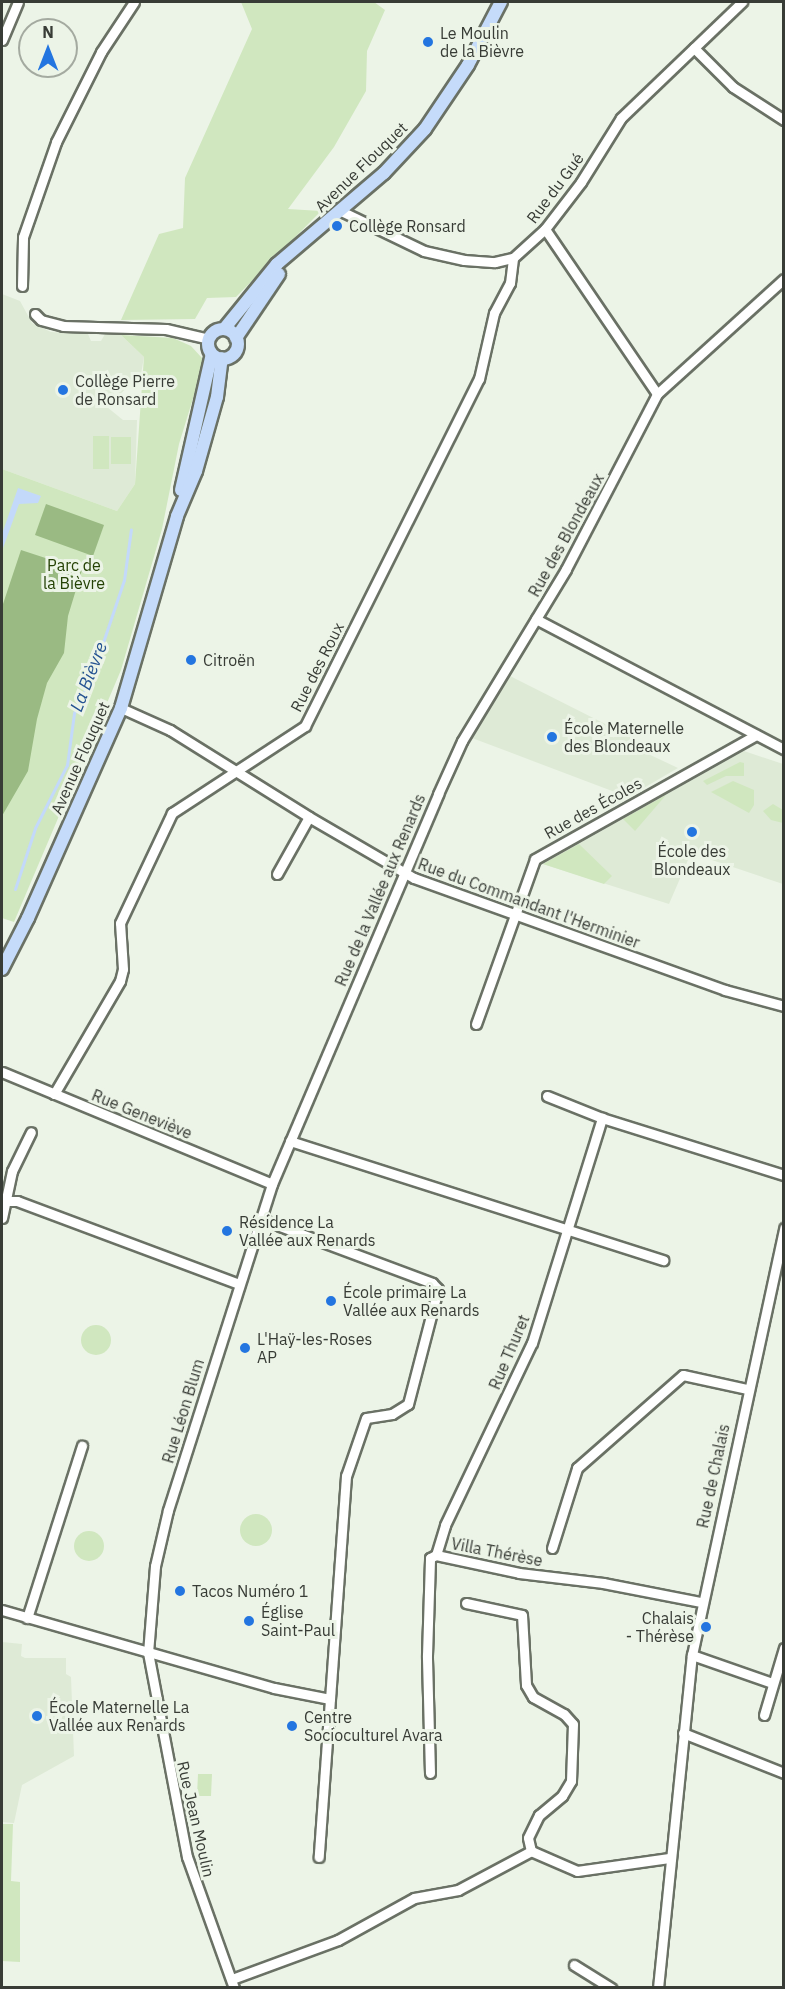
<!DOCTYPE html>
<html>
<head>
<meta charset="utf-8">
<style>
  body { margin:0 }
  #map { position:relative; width:785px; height:1989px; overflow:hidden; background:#ecf4e7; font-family:"IBM Plex Sans",sans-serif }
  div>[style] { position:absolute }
  .built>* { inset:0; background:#deead6 }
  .green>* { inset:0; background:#d0e7bf }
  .round { border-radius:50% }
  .forest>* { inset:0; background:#9aba83 }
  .water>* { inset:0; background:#c3d9fa }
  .stream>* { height:3px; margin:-1.5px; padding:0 1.5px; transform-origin:1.5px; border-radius:1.5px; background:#c3d9fa }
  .roads { filter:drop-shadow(2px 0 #6a7165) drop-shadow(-2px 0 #6a7165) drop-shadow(0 2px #6a7165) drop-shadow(0 -2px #6a7165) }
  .street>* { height:9px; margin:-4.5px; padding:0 4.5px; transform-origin:4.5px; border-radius:4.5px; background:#fff }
  .secondary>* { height:12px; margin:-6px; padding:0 6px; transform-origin:6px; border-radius:6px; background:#c5dbfa }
  .secondary>.ring { margin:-6px; padding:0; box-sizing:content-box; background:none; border:12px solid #c5dbfa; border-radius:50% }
  .dots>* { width:16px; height:16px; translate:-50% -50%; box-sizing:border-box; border:3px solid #ecf4e7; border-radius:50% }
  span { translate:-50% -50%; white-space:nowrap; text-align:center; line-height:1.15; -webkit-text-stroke:6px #ecf4e7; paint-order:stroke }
  .poi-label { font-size:16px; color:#383c36 }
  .left { translate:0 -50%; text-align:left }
  .right { translate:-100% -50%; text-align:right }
  .street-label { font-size:16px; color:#383c36 }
  .park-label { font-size:16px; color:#254205 }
  .water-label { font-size:18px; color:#255392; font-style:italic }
  .frame { position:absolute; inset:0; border:3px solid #383c36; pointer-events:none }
  .north { position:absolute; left:18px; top:18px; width:60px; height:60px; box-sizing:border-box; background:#ecf4e7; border:2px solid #a4aaa0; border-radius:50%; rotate:0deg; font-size:16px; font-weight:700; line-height:24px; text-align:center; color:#383c36 }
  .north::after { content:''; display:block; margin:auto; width:21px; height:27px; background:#2375e0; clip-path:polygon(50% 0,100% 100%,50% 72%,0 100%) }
</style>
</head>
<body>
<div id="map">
  <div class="built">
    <i style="clip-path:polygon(2px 294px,20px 301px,32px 323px,51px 332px,88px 334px,91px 341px,101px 341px,105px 334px,121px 335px,144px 357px,141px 374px,107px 407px,123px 420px,137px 420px,135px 484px,117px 511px,2px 469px)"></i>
    <i style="clip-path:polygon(510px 676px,631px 737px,627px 744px,678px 768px,628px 797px,472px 738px)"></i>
    <i style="clip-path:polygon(744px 751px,783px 764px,783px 884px,691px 853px,669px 904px,543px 864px)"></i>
    <i style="clip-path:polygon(2px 1642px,22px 1644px,21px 1656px,25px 1658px,66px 1658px,66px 1674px,71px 1677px,74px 1756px,22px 1785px,14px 1823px,2px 1822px)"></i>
  </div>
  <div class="green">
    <i style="clip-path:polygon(241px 2px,374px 2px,385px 10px,367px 51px,366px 91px,334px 147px,288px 209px,321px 211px,236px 297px,207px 298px,195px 319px,121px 320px,159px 234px,183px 228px,185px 178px,252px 29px)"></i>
    <i style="clip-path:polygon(121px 335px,173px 338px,191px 346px,202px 358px,203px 366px,179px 444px,162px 529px,121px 670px,14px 922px,2px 918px,2px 469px,117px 511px,135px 484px,144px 357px)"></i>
    <i style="clip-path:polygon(93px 436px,109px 436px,109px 469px,93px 469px)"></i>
    <i style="clip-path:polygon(111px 437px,131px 437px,131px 464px,111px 464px)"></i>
    <i style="clip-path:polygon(740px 762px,744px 763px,744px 776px,726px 776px,707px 785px,703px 781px)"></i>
    <i style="clip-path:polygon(733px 781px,754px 790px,754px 805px,749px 813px,711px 792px)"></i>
    <i style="clip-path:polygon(666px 795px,635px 831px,623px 819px)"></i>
    <i style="clip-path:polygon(773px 804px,783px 810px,783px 823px,771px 820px,763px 811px)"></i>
    <i style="clip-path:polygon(579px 844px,612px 876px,604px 884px,543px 864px)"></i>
    <i class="round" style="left:81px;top:1325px;width:30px;height:30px"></i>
    <i class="round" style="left:240px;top:1514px;width:32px;height:32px"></i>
    <i class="round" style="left:74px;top:1531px;width:30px;height:30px"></i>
    <i style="clip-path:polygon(198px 1774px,212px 1774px,211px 1796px,197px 1796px)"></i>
    <i style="clip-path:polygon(2px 1824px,13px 1824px,11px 1881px,20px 1882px,20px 1962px,2px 1961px)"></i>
  </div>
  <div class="forest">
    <i style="clip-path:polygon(46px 504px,104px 525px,93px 556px,35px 535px)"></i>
    <i style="clip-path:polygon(21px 550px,82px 570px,68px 616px,64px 653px,47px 683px,37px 719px,28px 771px,2px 816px,2px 607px)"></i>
  </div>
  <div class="water">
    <i style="clip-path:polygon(18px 488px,41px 496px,38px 503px,19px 504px,2px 551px,2px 534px)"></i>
  </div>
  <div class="stream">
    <i style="left:15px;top:889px;width:64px;rotate:-71.8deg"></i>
    <i style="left:35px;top:828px;width:71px;rotate:-63.1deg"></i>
    <i style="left:67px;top:765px;width:52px;rotate:-82.3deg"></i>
    <i style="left:74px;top:713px;width:42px;rotate:-64.7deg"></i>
    <i style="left:92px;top:675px;width:100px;rotate:-71.4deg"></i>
    <i style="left:124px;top:580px;width:51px;rotate:-82.2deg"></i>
  </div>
  <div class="roads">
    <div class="street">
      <i style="left:2px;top:40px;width:41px;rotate:-67.2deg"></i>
      <i style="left:694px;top:48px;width:55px;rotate:45deg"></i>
      <i style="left:733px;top:87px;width:61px;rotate:32.9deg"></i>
      <i style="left:341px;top:211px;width:92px;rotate:25.7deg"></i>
      <i style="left:424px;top:251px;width:41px;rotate:12.7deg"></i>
      <i style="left:464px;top:260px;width:31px;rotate:4deg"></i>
      <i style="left:495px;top:262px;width:18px;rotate:-13deg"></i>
      <i style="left:513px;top:258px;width:43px;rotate:-42.2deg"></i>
      <i style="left:545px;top:229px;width:59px;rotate:-52.5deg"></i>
      <i style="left:581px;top:182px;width:75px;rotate:-58deg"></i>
      <i style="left:621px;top:118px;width:168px;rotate:-43.8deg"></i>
      <i style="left:545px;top:229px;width:199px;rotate:55.8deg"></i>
      <i style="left:22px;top:286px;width:49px;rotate:-88.8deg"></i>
      <i style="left:23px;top:237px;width:101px;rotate:-70.8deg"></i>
      <i style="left:56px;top:142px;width:101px;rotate:-63.4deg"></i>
      <i style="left:101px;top:52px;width:60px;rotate:-56.6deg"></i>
      <i style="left:35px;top:314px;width:8px;rotate:45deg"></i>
      <i style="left:41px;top:320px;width:23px;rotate:15deg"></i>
      <i style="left:63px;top:326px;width:103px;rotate:1.7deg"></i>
      <i style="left:166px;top:329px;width:44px;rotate:13.1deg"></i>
      <i style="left:657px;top:394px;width:171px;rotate:-42.2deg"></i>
      <i style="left:536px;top:619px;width:280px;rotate:27.7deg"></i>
      <i style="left:121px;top:708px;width:54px;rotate:24.2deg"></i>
      <i style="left:170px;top:730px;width:164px;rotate:32deg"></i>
      <i style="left:309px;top:817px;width:121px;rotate:30.2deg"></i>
      <i style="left:414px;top:878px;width:331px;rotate:19.8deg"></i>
      <i style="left:725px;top:990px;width:61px;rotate:15.2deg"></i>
      <i style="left:277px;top:874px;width:65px;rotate:-60.7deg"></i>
      <i style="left:476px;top:1024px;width:175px;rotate:-70.3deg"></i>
      <i style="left:535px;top:859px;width:253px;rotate:-29.3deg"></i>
      <i style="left:2px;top:1072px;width:292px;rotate:22.5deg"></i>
      <i style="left:54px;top:1094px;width:131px;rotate:-59.7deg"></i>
      <i style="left:120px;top:981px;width:12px;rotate:-76deg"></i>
      <i style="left:123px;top:969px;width:46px;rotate:-93.7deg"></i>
      <i style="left:120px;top:923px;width:122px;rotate:-64.7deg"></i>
      <i style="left:172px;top:813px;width:159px;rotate:-33.2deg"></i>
      <i style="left:305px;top:726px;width:388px;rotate:-63.4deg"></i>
      <i style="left:479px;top:379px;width:68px;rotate:-77.2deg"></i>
      <i style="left:494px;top:313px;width:34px;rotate:-62deg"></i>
      <i style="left:510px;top:283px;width:25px;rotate:-83deg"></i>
      <i style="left:547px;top:1096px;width:59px;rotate:21.8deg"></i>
      <i style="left:602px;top:1118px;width:191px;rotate:17.4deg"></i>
      <i style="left:290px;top:1141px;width:392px;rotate:17.7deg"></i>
      <i style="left:8px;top:1201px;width:9px"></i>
      <i style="left:17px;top:1201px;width:237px;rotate:20.5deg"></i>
      <i style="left:2px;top:1218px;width:48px;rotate:-78deg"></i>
      <i style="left:12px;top:1171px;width:43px;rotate:-64deg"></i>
      <i style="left:261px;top:1219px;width:183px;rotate:20.5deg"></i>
      <i style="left:432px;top:1283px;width:8px;rotate:45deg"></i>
      <i style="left:438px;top:1289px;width:119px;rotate:104.6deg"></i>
      <i style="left:408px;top:1404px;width:19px;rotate:148deg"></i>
      <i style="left:392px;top:1414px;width:26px;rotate:171deg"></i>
      <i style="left:366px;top:1418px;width:61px;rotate:109deg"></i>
      <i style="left:346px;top:1476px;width:382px;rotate:94.1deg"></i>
      <i style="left:552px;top:1548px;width:84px;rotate:-72.6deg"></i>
      <i style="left:577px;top:1468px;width:141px;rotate:-41.3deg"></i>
      <i style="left:683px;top:1375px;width:66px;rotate:12.3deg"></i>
      <i style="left:436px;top:1555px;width:31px;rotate:-73deg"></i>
      <i style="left:445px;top:1525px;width:202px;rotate:-64.5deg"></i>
      <i style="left:532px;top:1343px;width:236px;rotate:-72.7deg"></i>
      <i style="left:466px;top:1603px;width:57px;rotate:12.1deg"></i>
      <i style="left:522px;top:1615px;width:70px;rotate:86.7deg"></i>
      <i style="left:526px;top:1685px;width:14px;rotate:60deg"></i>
      <i style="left:533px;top:1697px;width:35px;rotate:29deg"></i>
      <i style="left:564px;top:1714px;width:13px;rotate:48deg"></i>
      <i style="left:573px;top:1724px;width:57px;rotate:92deg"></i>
      <i style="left:571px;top:1781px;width:17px;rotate:121deg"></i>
      <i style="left:562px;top:1796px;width:30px;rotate:140deg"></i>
      <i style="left:539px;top:1815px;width:25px;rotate:116deg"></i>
      <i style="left:528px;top:1838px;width:13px;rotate:77deg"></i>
      <i style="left:2px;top:1610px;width:283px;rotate:16deg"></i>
      <i style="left:274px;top:1688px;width:57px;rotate:11.1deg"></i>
      <i style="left:27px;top:1618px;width:181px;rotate:-72.3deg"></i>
      <i style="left:692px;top:1655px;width:85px;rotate:19.3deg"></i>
      <i style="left:764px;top:1715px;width:70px;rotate:-73.4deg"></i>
      <i style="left:683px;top:1733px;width:109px;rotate:21.6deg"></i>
      <i style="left:430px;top:1773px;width:118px;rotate:-91.5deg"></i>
      <i style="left:427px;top:1655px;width:97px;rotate:-88.2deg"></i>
      <i style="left:430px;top:1558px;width:7px;rotate:-27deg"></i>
      <i style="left:436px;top:1555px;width:85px;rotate:12.2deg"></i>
      <i style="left:519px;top:1573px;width:85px;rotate:6.8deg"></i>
      <i style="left:603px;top:1583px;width:100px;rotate:11deg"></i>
      <i style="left:574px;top:1965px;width:44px;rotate:31.9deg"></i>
      <i style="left:232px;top:1979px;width:113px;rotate:-20.2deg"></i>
      <i style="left:338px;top:1940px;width:87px;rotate:-28.9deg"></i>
      <i style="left:414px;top:1898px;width:45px;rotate:-10.3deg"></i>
      <i style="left:458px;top:1890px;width:83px;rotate:-28.1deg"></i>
      <i style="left:531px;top:1851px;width:50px;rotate:23.5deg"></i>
      <i style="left:577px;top:1871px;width:93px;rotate:-8deg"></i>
      <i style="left:234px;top:1988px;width:139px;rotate:-109.7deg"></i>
      <i style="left:187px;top:1857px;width:208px;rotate:-100.8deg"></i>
      <i style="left:148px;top:1653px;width:87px;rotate:-85.4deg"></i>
      <i style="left:155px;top:1566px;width:57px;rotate:-76.9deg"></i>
      <i style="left:168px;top:1510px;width:342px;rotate:-72.3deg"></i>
      <i style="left:272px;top:1184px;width:424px;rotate:-66.9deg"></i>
      <i style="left:438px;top:794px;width:58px;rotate:-65.6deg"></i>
      <i style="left:462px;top:741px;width:201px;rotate:-58.8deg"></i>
      <i style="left:566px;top:569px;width:197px;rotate:-62.5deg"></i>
      <i style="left:658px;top:1988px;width:335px;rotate:-84.2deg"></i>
      <i style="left:692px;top:1655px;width:437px;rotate:-77.8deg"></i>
    </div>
    <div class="secondary">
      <i style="left:224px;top:329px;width:84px;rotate:-50.8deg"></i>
      <i style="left:277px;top:264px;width:140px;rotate:-40.4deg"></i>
      <i style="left:384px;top:173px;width:60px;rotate:-47deg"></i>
      <i style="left:425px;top:129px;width:77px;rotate:-56.1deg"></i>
      <i style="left:468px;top:65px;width:71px;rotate:-62.4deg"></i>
      <i class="ring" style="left:208px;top:329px;width:18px;height:18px"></i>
      <i style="left:236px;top:338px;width:77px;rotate:-56.1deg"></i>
      <i style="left:181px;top:490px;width:139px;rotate:-77.2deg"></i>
      <i style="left:2px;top:969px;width:57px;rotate:-63deg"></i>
      <i style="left:28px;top:918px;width:230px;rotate:-66.1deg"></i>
      <i style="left:121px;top:708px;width:200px;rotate:-73.7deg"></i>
      <i style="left:177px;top:516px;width:49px;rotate:-67.1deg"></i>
      <i style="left:196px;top:471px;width:77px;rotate:-74.2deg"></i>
      <i style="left:217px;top:397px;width:39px;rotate:-83deg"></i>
    </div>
  </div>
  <div class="dots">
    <i style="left:428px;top:42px;background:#2375e0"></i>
    <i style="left:337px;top:226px;background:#2375e0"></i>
    <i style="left:63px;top:390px;background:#2375e0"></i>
    <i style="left:191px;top:660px;background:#2375e0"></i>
    <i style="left:552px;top:737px;background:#2375e0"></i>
    <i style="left:692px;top:832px;background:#2375e0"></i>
    <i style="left:227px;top:1231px;background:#2375e0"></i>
    <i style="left:331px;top:1301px;background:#2375e0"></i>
    <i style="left:245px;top:1348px;background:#2375e0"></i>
    <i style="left:180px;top:1591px;background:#2375e0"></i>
    <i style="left:249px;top:1621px;background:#2375e0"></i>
    <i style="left:706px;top:1627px;background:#2375e0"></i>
    <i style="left:37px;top:1716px;background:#2375e0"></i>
    <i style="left:292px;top:1726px;background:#2375e0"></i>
  </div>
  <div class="poi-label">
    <span class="left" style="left:440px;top:42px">Le Moulin<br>de la Bièvre</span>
    <span class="left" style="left:349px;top:226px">Collège Ronsard</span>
    <span class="left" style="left:75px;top:390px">Collège Pierre<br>de Ronsard</span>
    <span class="left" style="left:203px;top:660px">Citroën</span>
    <span class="left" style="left:564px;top:737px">École Maternelle<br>des Blondeaux</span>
    <span style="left:692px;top:860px">École des<br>Blondeaux</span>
    <span class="left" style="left:239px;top:1231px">Résidence La<br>Vallée aux Renards</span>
    <span class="left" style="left:343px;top:1301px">École primaire La<br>Vallée aux Renards</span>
    <span class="left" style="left:257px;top:1348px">L'Haÿ-les-Roses<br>AP</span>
    <span class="left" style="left:192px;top:1591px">Tacos Numéro 1</span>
    <span class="left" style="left:261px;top:1621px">Église<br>Saint-Paul</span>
    <span class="right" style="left:694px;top:1627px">Chalais<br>- Thérèse</span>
    <span class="left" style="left:49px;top:1716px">École Maternelle La<br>Vallée aux Renards</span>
    <span class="left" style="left:304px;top:1726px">Centre<br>Socioculturel Avara</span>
  </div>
  <div class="street-label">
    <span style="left:361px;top:167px;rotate:-44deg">Avenue Flouquet</span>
    <span style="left:555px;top:188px;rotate:-53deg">Rue du Gué</span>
    <span style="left:566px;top:535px;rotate:-61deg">Rue des Blondeaux</span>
    <span style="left:317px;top:667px;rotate:-63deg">Rue des Roux</span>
    <span style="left:80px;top:758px;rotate:-66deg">Avenue Flouquet</span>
    <span style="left:593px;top:808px;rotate:-29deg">Rue des Écoles</span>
    <span style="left:380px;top:890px;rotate:-67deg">Rue de la Vallée aux Renards</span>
    <span style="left:529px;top:903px;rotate:20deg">Rue du Commandant l'Herminier</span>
    <span style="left:142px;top:1114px;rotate:22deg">Rue Geneviève</span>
    <span style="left:509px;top:1352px;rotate:-67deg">Rue Thuret</span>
    <span style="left:183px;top:1411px;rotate:-73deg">Rue Léon Blum</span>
    <span style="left:713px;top:1476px;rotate:-78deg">Rue de Chalais</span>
    <span style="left:497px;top:1552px;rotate:11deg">Villa Thérèse</span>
    <span style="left:196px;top:1819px;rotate:77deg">Rue Jean Moulin</span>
  </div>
  <div class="park-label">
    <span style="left:74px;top:574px">Parc de<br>la Bièvre</span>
  </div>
  <div class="water-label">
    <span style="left:89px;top:677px;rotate:-69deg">La Bièvre</span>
  </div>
  <div class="frame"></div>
  <div class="north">N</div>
</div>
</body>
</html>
